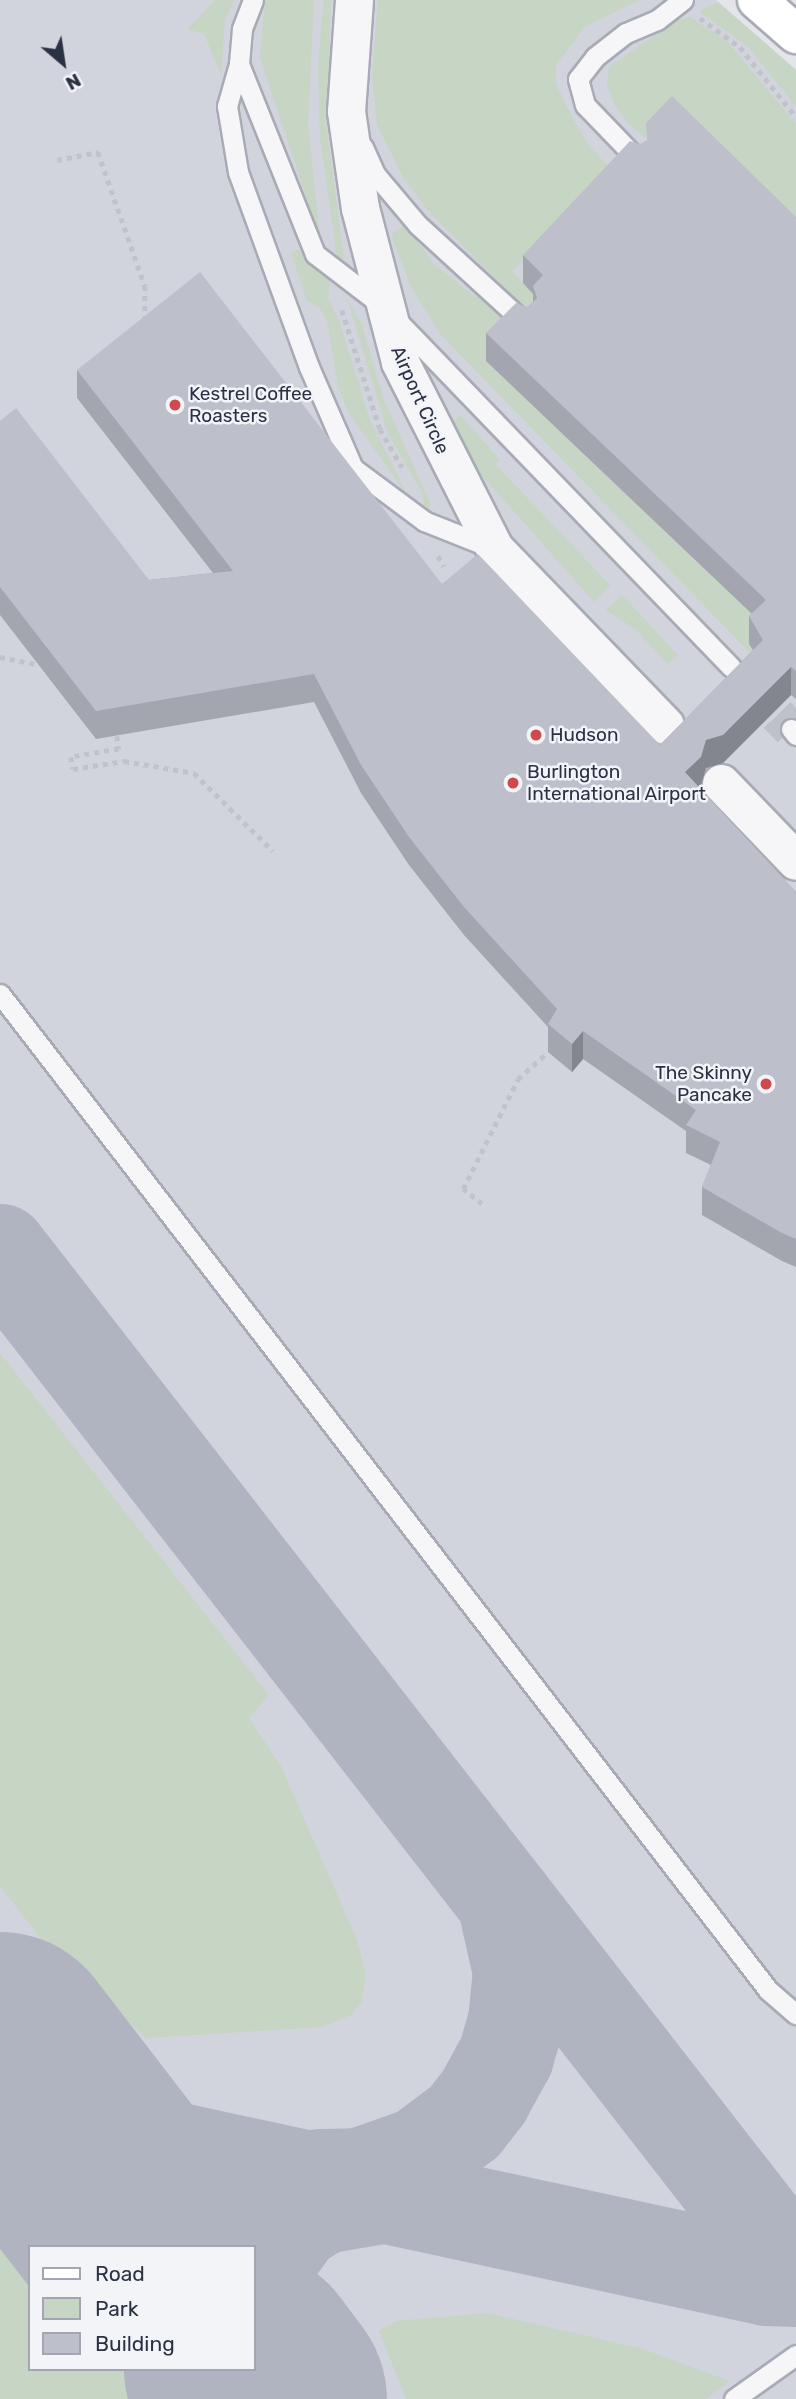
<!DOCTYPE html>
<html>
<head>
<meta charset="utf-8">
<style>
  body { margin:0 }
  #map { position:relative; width:796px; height:2399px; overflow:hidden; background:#e3e5eb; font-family:Rubik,sans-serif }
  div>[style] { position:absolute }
  .built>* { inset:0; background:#d1d4dd }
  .green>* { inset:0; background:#c6d5c4 }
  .taxiway>* { height:96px; margin:-48px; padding:0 48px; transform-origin:48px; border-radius:48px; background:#b0b4c0 }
  .runway>* { height:240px; margin:-120px; padding:0 120px; transform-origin:120px; border-radius:120px; background:#b0b4c0 }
  .minor-tunnel>* { height:37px; margin-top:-18.5px; transform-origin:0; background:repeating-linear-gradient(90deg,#bec1c9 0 37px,transparent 0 55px) }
  .path>* { height:4.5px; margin-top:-2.25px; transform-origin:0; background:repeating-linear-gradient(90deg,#c1c3ca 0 5px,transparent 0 10px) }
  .roads { filter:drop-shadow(2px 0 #a8abb5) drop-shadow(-2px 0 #a8abb5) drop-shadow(0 2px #a8abb5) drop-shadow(0 -2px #a8abb5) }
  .service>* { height:19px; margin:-9.5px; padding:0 9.5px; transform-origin:9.5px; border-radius:9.5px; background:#f6f6f9 }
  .minor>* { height:37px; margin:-18.5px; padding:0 18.5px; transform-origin:18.5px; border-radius:18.5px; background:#f6f6f9 }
  .secondary>* { height:38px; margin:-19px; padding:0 19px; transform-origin:19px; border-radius:19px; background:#fff }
  .wall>* { inset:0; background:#a3a5af }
  .shaded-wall>* { inset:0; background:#84868e }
  .building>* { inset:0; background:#bdc0cb }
  .dots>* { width:19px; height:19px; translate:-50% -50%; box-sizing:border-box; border:4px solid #f3f4f8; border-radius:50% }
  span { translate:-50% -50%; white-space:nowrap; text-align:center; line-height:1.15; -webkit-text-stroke:5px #f3f4f8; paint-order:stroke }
  .poi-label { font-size:19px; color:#2a3143 }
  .left { translate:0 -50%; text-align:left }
  .right { translate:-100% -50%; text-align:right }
  .street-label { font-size:19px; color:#2a3143 }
  .legend { position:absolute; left:28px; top:2245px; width:228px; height:126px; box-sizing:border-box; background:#f3f4f8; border:2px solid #a3a6b0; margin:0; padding:9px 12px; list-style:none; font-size:21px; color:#2a3143 }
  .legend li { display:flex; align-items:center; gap:14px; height:35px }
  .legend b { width:35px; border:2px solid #a3a6b0 }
  .north { position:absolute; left:28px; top:28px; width:70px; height:70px; -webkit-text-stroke:5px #f3f4f8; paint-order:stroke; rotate:151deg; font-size:19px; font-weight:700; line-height:28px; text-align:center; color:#2a3143 }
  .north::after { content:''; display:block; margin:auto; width:24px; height:32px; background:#2a3143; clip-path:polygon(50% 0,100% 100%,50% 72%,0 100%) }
</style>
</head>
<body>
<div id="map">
  <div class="built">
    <i style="clip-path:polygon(evenodd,0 0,716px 0,796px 70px,796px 2399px,0 2399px,0 0,30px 2247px,254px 2247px,254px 2369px,30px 2369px,30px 2247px)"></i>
  </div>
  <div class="green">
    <i style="clip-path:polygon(215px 0,234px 0,225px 20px,221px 75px,204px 34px,187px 29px)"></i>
    <i style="clip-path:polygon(265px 0,314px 0,308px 124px,320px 239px,260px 57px)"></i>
    <i style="clip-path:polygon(324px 0,331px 0,327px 129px,344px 260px,337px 257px,320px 138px,318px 61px)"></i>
    <i style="clip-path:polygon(378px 0,639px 0,586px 26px,556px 65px,556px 84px,572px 117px,589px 146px,620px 178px,512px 271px,533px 294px,547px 279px,531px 316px,426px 208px,403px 177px,377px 125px,372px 76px)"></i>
    <i style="clip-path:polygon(718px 2px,796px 70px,796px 106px,748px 47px,699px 11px)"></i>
    <i style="clip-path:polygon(690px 17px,727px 41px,796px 124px,796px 245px,653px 144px,628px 124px,614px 103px,607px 85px,609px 67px,677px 20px)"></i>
    <i style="clip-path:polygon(405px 225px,434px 264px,470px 293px,492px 301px,774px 635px,759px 662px,441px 335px,412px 289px,391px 234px)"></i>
    <i style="clip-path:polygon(299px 249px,330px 280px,328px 299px,339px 320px,370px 420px,409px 498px,348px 412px,338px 387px,327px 320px,319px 307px,307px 301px,291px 253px)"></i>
    <i style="clip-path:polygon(347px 298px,361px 322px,384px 400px,431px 505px,425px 509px,422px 492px,388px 434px)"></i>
    <i style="clip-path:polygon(460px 415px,500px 460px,496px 465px,610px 585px,594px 602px,480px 473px,452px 422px)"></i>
    <i style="clip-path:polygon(622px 595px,678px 655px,668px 664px,635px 629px,606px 610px)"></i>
    <i style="clip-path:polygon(0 1353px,269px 1695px,249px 1718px,281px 1766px,357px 1940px,366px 1975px,361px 2003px,351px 2015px,323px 2027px,146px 2038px,49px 1949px,0 1886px)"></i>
    <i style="clip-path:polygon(0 2233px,30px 2258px,30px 2369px,131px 2369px,155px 2399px,0 2399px)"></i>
    <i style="clip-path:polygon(487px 2313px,643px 2349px,729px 2381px,706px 2399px,406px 2399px,379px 2331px,396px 2321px)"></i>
  </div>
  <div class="taxiway">
    <i style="left:0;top:1252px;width:1295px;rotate:52.09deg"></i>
    <i style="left:22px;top:2117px;width:763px;rotate:12.18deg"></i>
    <i style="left:768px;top:2278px;width:28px;rotate:2deg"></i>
    <i style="left:321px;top:2177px;width:39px;rotate:-1deg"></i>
    <i style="left:360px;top:2176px;width:64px;rotate:-19.3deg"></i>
    <i style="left:420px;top:2155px;width:55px;rotate:-36.9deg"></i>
    <i style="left:464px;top:2122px;width:33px;rotate:-52deg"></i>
    <i style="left:484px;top:2096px;width:46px;rotate:-61.2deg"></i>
    <i style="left:506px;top:2056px;width:36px;rotate:-74deg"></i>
    <i style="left:516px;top:2021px;width:49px;rotate:-84.2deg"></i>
    <i style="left:521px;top:1972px;width:73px;rotate:-102.7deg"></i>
    <i style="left:254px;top:2309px;width:52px;rotate:-73.3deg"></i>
    <i style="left:269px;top:2259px;width:46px;rotate:-53.9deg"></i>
    <i style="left:296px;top:2222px;width:31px;rotate:-31deg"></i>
    <i style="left:323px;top:2206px;width:66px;rotate:-9.6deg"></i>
    <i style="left:254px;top:2342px;width:61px;rotate:68.9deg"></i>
  </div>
  <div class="runway">
    <i style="left:0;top:2052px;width:246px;rotate:52.4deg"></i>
    <i style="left:244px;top:2369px;width:38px;rotate:53deg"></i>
  </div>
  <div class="minor-tunnel">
    <i style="left:739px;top:675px;width:75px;rotate:46.1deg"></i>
  </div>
  <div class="path">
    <i style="left:700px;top:18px;width:49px;rotate:35.9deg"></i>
    <i style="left:740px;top:47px;width:90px;rotate:51.3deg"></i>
    <i style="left:57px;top:160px;width:42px;rotate:-11deg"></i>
    <i style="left:98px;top:152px;width:142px;rotate:70.7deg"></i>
    <i style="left:145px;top:286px;width:35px;rotate:90deg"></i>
    <i style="left:342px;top:310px;width:125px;rotate:72.3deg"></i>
    <i style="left:380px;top:429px;width:44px;rotate:59.9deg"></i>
    <i style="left:438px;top:556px;width:12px;rotate:59deg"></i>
    <i style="left:0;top:657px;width:38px;rotate:11deg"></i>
    <i style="left:117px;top:736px;width:13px;rotate:81deg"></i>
    <i style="left:119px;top:749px;width:49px;rotate:170.5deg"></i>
    <i style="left:71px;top:757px;width:12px;rotate:81deg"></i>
    <i style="left:73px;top:769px;width:52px;rotate:-8.9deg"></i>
    <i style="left:124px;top:761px;width:71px;rotate:9.7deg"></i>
    <i style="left:194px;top:773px;width:111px;rotate:44.6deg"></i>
    <i style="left:482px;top:1204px;width:24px;rotate:-142deg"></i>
    <i style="left:463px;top:1189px;width:123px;rotate:-63.4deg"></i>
    <i style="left:518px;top:1079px;width:40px;rotate:-42deg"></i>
  </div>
  <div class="roads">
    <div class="service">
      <i style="left:253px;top:0;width:31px;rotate:111deg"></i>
      <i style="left:242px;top:29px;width:35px;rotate:95deg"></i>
      <i style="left:239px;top:64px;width:205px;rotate:68.2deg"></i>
      <i style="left:315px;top:254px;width:87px;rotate:37.5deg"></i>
      <i style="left:384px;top:307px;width:500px;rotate:46.05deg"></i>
      <i style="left:239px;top:64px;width:44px;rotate:105.9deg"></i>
      <i style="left:227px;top:106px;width:67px;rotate:80.5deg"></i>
      <i style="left:238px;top:172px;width:208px;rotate:70deg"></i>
      <i style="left:309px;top:367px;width:110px;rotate:66.5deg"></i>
      <i style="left:353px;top:468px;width:89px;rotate:36.7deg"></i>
      <i style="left:424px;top:521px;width:73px;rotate:21.7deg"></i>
      <i style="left:363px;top:147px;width:30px;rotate:66deg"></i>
      <i style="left:375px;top:174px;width:67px;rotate:49.9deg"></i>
      <i style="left:418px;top:225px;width:145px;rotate:42.5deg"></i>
      <i style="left:638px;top:160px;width:76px;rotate:-133.9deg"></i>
      <i style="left:585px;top:105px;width:27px;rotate:-105deg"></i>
      <i style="left:578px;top:79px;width:28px;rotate:-52deg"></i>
      <i style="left:595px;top:57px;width:39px;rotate:-38deg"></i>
      <i style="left:626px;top:33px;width:34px;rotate:-23deg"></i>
      <i style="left:657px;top:20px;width:33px;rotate:-38deg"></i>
      <i style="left:791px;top:729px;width:8px;rotate:50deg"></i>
      <i style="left:0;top:994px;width:1258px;rotate:52.36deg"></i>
      <i style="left:768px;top:1990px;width:37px;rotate:41deg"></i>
      <i style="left:734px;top:2399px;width:76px;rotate:-35.4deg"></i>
    </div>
    <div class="minor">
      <i style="left:354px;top:0;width:111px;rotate:94.1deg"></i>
      <i style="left:346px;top:111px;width:98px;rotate:81.8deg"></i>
      <i style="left:360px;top:208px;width:159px;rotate:75.4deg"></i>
      <i style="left:400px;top:362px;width:210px;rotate:63.1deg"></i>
      <i style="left:495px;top:549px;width:245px;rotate:46deg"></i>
      <i style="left:721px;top:783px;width:108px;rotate:46.1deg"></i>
    </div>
    <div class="secondary">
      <i style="left:757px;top:0;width:52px;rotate:41.1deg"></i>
    </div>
  </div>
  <div class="wall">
    <i style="clip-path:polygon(796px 217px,796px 699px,791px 695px,723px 763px,706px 768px,701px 785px,699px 787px,796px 892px,796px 1267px,782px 1261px,702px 1215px,702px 1187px,711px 1165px,686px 1153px,686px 1131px,583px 1059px,572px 1072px,548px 1052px,548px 1027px,464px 935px,409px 865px,361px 793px,314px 702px,96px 739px,0 615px,0 421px,149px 580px,213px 573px,77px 398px,77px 370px,442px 584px,660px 745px,753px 650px,749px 644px,749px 616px,752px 614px,486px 361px,486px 333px,528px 307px,533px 302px,533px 294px,523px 283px,523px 255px)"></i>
  </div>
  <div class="shaded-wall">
    <i style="clip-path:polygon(791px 667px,791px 695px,723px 763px,706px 768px,701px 785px,685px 800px,685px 772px,706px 740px)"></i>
    <i style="clip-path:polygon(583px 1031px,583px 1059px,572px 1072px,572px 1044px)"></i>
  </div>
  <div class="building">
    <i style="clip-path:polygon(672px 96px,796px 217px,796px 671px,791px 667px,723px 735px,706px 740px,701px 757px,685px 772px,796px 892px,796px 1239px,782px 1233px,702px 1187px,720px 1142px,686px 1125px,696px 1110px,583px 1031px,572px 1044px,548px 1024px,557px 1009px,464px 907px,409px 837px,361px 765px,314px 674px,96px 711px,0 587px,0 421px,16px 408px,149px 580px,233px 571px,77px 370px,200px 272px,442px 584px,478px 554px,660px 745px,763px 640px,749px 616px,766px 600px,486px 333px,516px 303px,528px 307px,537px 298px,533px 286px,543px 275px,523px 255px,630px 141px,640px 144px,647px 140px,646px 123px)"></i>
  </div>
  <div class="dots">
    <i style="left:175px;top:405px;background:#cf494d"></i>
    <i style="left:536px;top:735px;background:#cf494d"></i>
    <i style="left:513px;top:783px;background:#cf494d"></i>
    <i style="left:766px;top:1084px;background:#cf494d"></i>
  </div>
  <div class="poi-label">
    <span class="left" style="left:189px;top:405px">Kestrel Coffee<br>Roasters</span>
    <span class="left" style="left:550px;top:735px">Hudson</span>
    <span class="left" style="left:527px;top:783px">Burlington<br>International Airport</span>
    <span class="right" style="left:752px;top:1084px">The Skinny<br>Pancake</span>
  </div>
  <div class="street-label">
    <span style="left:420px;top:400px;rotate:66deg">Airport Circle</span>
  </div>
  <ul class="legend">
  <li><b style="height:9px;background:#fff"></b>Road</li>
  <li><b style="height:19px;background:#c6d5c4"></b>Park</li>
  <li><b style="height:19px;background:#bdc0cb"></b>Building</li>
  </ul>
  <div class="north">N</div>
</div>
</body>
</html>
